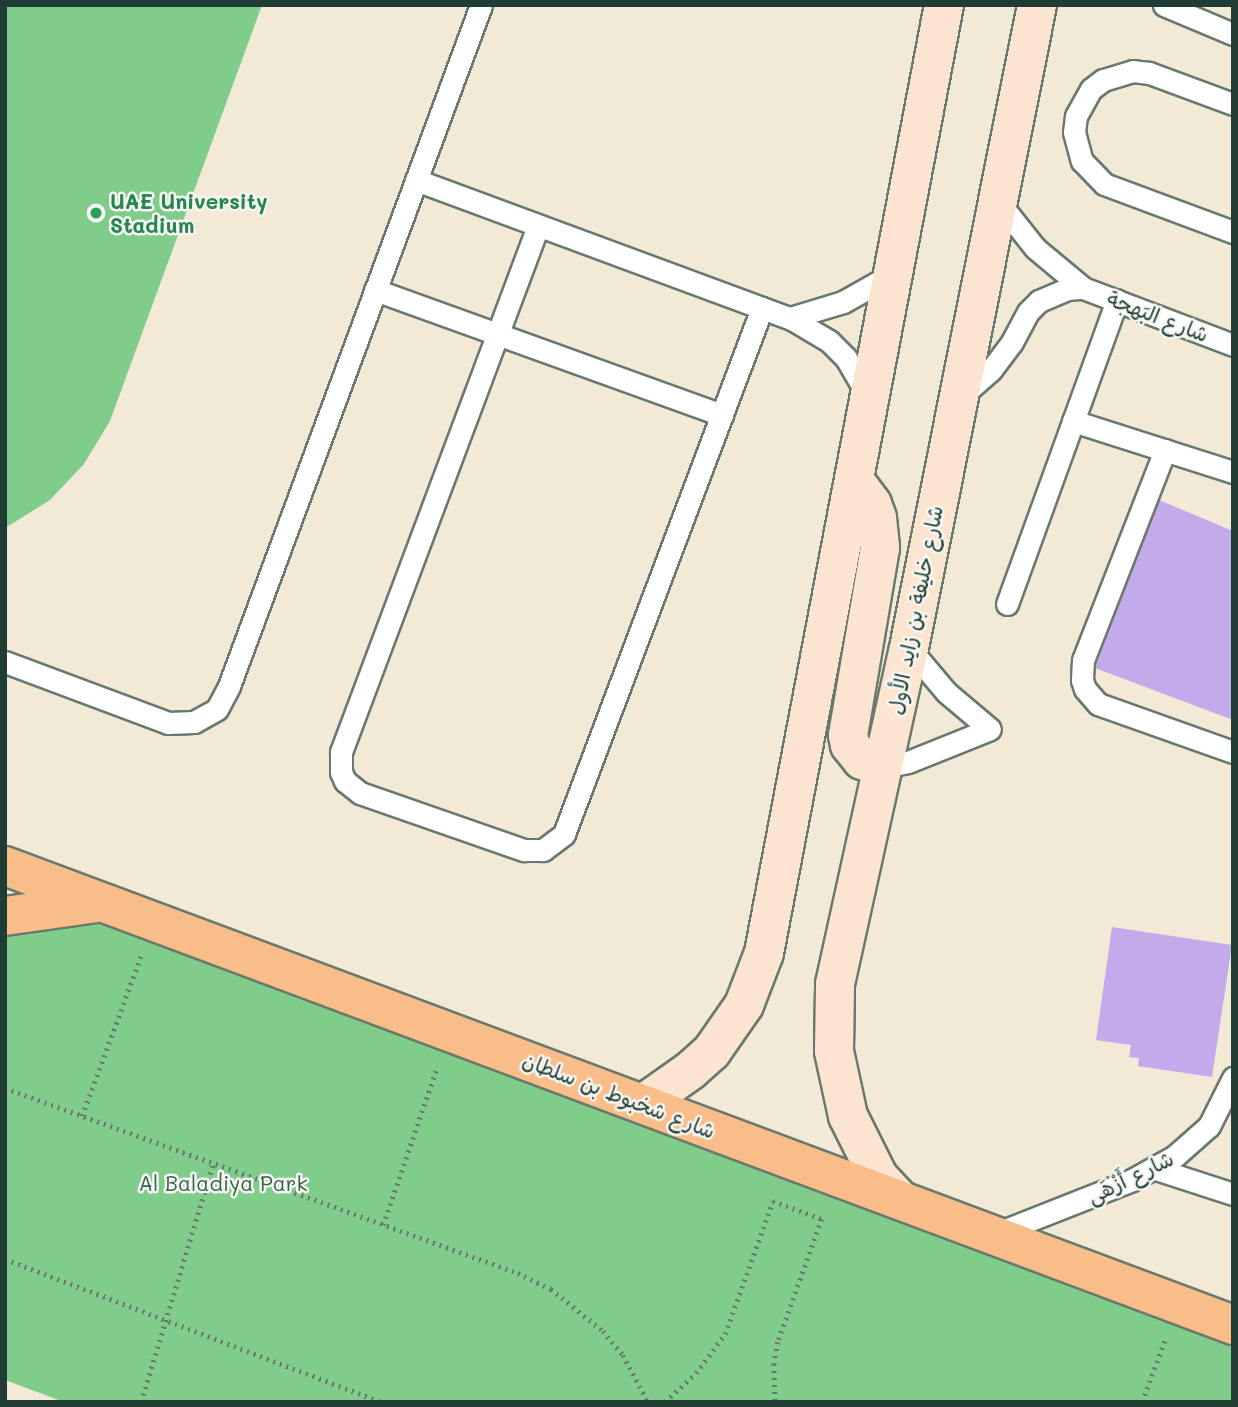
<!DOCTYPE html>
<html>
<head>
<meta charset="utf-8">
<style>
  body { margin:0 }
  #map { position:relative; width:1238px; height:1407px; overflow:hidden; background:#f2e9d6; font-family:Mali,"Playpen Sans Arabic",sans-serif }
  div>[style] { position:absolute }
  .green>* { inset:0; background:#80cd8b }
  .building>* { inset:0; background:#c3aaeb }
  .path>* { height:4.5px; margin-top:-2.25px; transform-origin:0; background:repeating-linear-gradient(90deg,#69796d 0 2px,transparent 0 7px) }
  .roads { filter:drop-shadow(2px 0 #69796d) drop-shadow(-2px 0 #69796d) drop-shadow(0 2px #69796d) drop-shadow(0 -2px #69796d) }
  .lane>* { height:21px; margin:-10.5px; padding:0 10.5px; transform-origin:10.5px; border-radius:10.5px; background:#fff }
  .secondary>* { height:38px; margin:-19px; padding:0 19px; transform-origin:19px; border-radius:19px; background:#fce5d0 }
  .primary>* { height:38px; margin:-19px; padding:0 19px; transform-origin:19px; border-radius:19px; background:#f8bd89 }
  .dots>* { width:19px; height:19px; translate:-50% -50%; box-sizing:border-box; border:4px solid #f6f6f2; border-radius:50% }
  span { translate:-50% -50%; white-space:nowrap; text-align:center; line-height:1.15; -webkit-text-stroke:5px #f6f6f2; paint-order:stroke }
  .leisure-label { font-size:21px; color:#27864d; font-weight:700 }
  .left { translate:0 -50%; text-align:left }
  .street-label { font-size:21px; color:#1f3d34 }
  .park-label { font-size:21px; color:#37614a }
  .frame { position:absolute; inset:0; border:7px solid #1f3d34; pointer-events:none }
</style>
</head>
<body>
<div id="map">
  <div class="green">
    <i style="clip-path:polygon(5px 5px,262px 5px,110px 421px,84px 464px,50px 500px,5px 528px)"></i>
    <i style="clip-path:polygon(105px 914px,1233px 1329px,1233px 1402px,64px 1402px,5px 1380px,5px 919px)"></i>
  </div>
  <div class="building">
    <i style="clip-path:polygon(1159px 500px,1233px 531px,1233px 720px,1095px 668px)"></i>
    <i style="clip-path:polygon(1112px 927px,1232px 945px,1212px 1077px,1138px 1066px,1139px 1058px,1129px 1057px,1131px 1045px,1096px 1040px)"></i>
  </div>
  <div class="path">
    <i style="left:5px;top:1088px;width:545px;rotate:19.83deg"></i>
    <i style="left:518px;top:1273px;width:37px;rotate:26deg"></i>
    <i style="left:551px;top:1289px;width:67px;rotate:38.9deg"></i>
    <i style="left:603px;top:1331px;width:31px;rotate:50deg"></i>
    <i style="left:623px;top:1355px;width:53px;rotate:62deg"></i>
    <i style="left:82px;top:1116px;width:171px;rotate:-69.8deg"></i>
    <i style="left:383px;top:1225px;width:167px;rotate:-71.1deg"></i>
    <i style="left:5px;top:1259px;width:403px;rotate:20.8deg"></i>
    <i style="left:141px;top:1402px;width:250px;rotate:-73.2deg"></i>
    <i style="left:665px;top:1402px;width:42px;rotate:-43.1deg"></i>
    <i style="left:696px;top:1373px;width:49px;rotate:-53.4deg"></i>
    <i style="left:725px;top:1334px;width:141px;rotate:-70.2deg"></i>
    <i style="left:773px;top:1201px;width:52px;rotate:20.2deg"></i>
    <i style="left:822px;top:1219px;width:131px;rotate:109.7deg"></i>
    <i style="left:778px;top:1342px;width:22px;rotate:100deg"></i>
    <i style="left:774px;top:1364px;width:38px;rotate:88deg"></i>
    <i style="left:1142px;top:1402px;width:66px;rotate:-69.6deg"></i>
  </div>
  <div class="roads">
    <div class="lane">
      <i style="left:1164px;top:5px;width:75px;rotate:22.8deg"></i>
      <i style="left:1233px;top:104px;width:90px;rotate:-159.7deg"></i>
      <i style="left:1149px;top:73px;width:16px;rotate:-173deg"></i>
      <i style="left:1133px;top:71px;width:31px;rotate:163deg"></i>
      <i style="left:1103px;top:80px;width:15px;rotate:143deg"></i>
      <i style="left:1091px;top:89px;width:31px;rotate:119deg"></i>
      <i style="left:1076px;top:116px;width:16px;rotate:97deg"></i>
      <i style="left:1074px;top:132px;width:30px;rotate:75deg"></i>
      <i style="left:1082px;top:161px;width:32px;rotate:46deg"></i>
      <i style="left:1104px;top:184px;width:138px;rotate:20.4deg"></i>
      <i style="left:416px;top:180px;width:399px;rotate:20.3deg"></i>
      <i style="left:790px;top:318px;width:45px;rotate:30.5deg"></i>
      <i style="left:829px;top:341px;width:24px;rotate:45deg"></i>
      <i style="left:846px;top:358px;width:44px;rotate:59.9deg"></i>
      <i style="left:997px;top:200px;width:61px;rotate:51.6deg"></i>
      <i style="left:1035px;top:248px;width:62px;rotate:39.8deg"></i>
      <i style="left:1083px;top:288px;width:160px;rotate:20.8deg"></i>
      <i style="left:538px;top:226px;width:562px;rotate:110.53deg"></i>
      <i style="left:341px;top:752px;width:20px;rotate:90deg"></i>
      <i style="left:341px;top:772px;width:10px;rotate:66deg"></i>
      <i style="left:345px;top:781px;width:19px;rotate:39deg"></i>
      <i style="left:360px;top:793px;width:174px;rotate:19.2deg"></i>
      <i style="left:524px;top:850px;width:19px"></i>
      <i style="left:543px;top:850px;width:26px;rotate:-37deg"></i>
      <i style="left:564px;top:834px;width:562px;rotate:-69.37deg"></i>
      <i style="left:375px;top:290px;width:369px;rotate:19.8deg"></i>
      <i style="left:790px;top:318px;width:55px;rotate:-16.8deg"></i>
      <i style="left:843px;top:302px;width:55px;rotate:-29.4deg"></i>
      <i style="left:960px;top:397px;width:41px;rotate:-41.1deg"></i>
      <i style="left:991px;top:370px;width:35px;rotate:-53deg"></i>
      <i style="left:1012px;top:342px;width:34px;rotate:-62deg"></i>
      <i style="left:1028px;top:312px;width:16px;rotate:-45deg"></i>
      <i style="left:1039px;top:301px;width:30px;rotate:-23deg"></i>
      <i style="left:1067px;top:289px;width:16px;rotate:-4deg"></i>
      <i style="left:1073px;top:421px;width:168px;rotate:17.7deg"></i>
      <i style="left:1165px;top:450px;width:225px;rotate:111.3deg"></i>
      <i style="left:1083px;top:660px;width:20px;rotate:93deg"></i>
      <i style="left:1082px;top:680px;width:9px;rotate:72deg"></i>
      <i style="left:1085px;top:689px;width:20px;rotate:49deg"></i>
      <i style="left:1098px;top:704px;width:143px;rotate:19.6deg"></i>
      <i style="left:1007px;top:604px;width:323px;rotate:-70.1deg"></i>
      <i style="left:909px;top:648px;width:57px;rotate:49.9deg"></i>
      <i style="left:946px;top:692px;width:57px;rotate:40.1deg"></i>
      <i style="left:5px;top:662px;width:174px;rotate:20.5deg"></i>
      <i style="left:168px;top:723px;width:26px;rotate:-2deg"></i>
      <i style="left:194px;top:722px;width:26px;rotate:-29deg"></i>
      <i style="left:217px;top:709px;width:26px;rotate:-62deg"></i>
      <i style="left:229px;top:686px;width:726px;rotate:-69.69deg"></i>
      <i style="left:883px;top:767px;width:25px;rotate:-11deg"></i>
      <i style="left:908px;top:762px;width:88px;rotate:-21.9deg"></i>
      <i style="left:1156px;top:1169px;width:81px;rotate:18deg"></i>
      <i style="left:995px;top:1234px;width:147px;rotate:-21.5deg"></i>
      <i style="left:1132px;top:1180px;width:49px;rotate:-29.2deg"></i>
      <i style="left:1175px;top:1156px;width:45px;rotate:-41.4deg"></i>
      <i style="left:1209px;top:1126px;width:54px;rotate:-63.4deg"></i>
    </div>
    <div class="secondary">
      <i style="left:854px;top:480px;width:30px;rotate:53deg"></i>
      <i style="left:872px;top:504px;width:15px;rotate:70deg"></i>
      <i style="left:877px;top:518px;width:30px;rotate:84deg"></i>
      <i style="left:880px;top:548px;width:190px;rotate:99.7deg"></i>
      <i style="left:848px;top:735px;width:10px;rotate:79deg"></i>
      <i style="left:850px;top:745px;width:19px;rotate:51deg"></i>
      <i style="left:862px;top:760px;width:22px;rotate:18deg"></i>
      <i style="left:643px;top:1104px;width:59px;rotate:-35.3deg"></i>
      <i style="left:691px;top:1070px;width:28px;rotate:-42deg"></i>
      <i style="left:712px;top:1051px;width:56px;rotate:-55.2deg"></i>
      <i style="left:744px;top:1005px;width:56px;rotate:-69deg"></i>
      <i style="left:764px;top:953px;width:965px;rotate:-79.25deg"></i>
      <i style="left:900px;top:1200px;width:33px;rotate:-133deg"></i>
      <i style="left:878px;top:1176px;width:67px;rotate:-116.6deg"></i>
      <i style="left:848px;top:1116px;width:66px;rotate:-102.2deg"></i>
      <i style="left:834px;top:1051px;width:67px;rotate:-89.1deg"></i>
      <i style="left:835px;top:984px;width:344px;rotate:-77.6deg"></i>
      <i style="left:909px;top:648px;width:656px;rotate:-78.74deg"></i>
    </div>
    <div class="primary">
      <i style="left:5px;top:866px;width:1311px;rotate:20.49deg"></i>
      <i style="left:5px;top:916px;width:93px;rotate:-8deg"></i>
    </div>
  </div>
  <div class="dots">
    <i style="left:96px;top:213px;background:#2e9e5b"></i>
  </div>
  <div class="leisure-label">
    <span class="left" style="left:110px;top:213px">UAE University<br>Stadium</span>
  </div>
  <div class="street-label">
    <span style="left:1158px;top:316px;rotate:21deg">شارع البَهجة</span>
    <span style="left:915px;top:610px;rotate:-79deg">شارع خليفة بن زايد الأول</span>
    <span style="left:619px;top:1095px;rotate:21deg">شارع شخبوط بن سلطان</span>
    <span style="left:1130px;top:1177px;rotate:-26deg">شارع أَزْهَى</span>
  </div>
  <div class="park-label">
    <span style="left:223px;top:1183px">Al Baladiya Park</span>
  </div>
  <div class="frame"></div>
</div>
</body>
</html>
